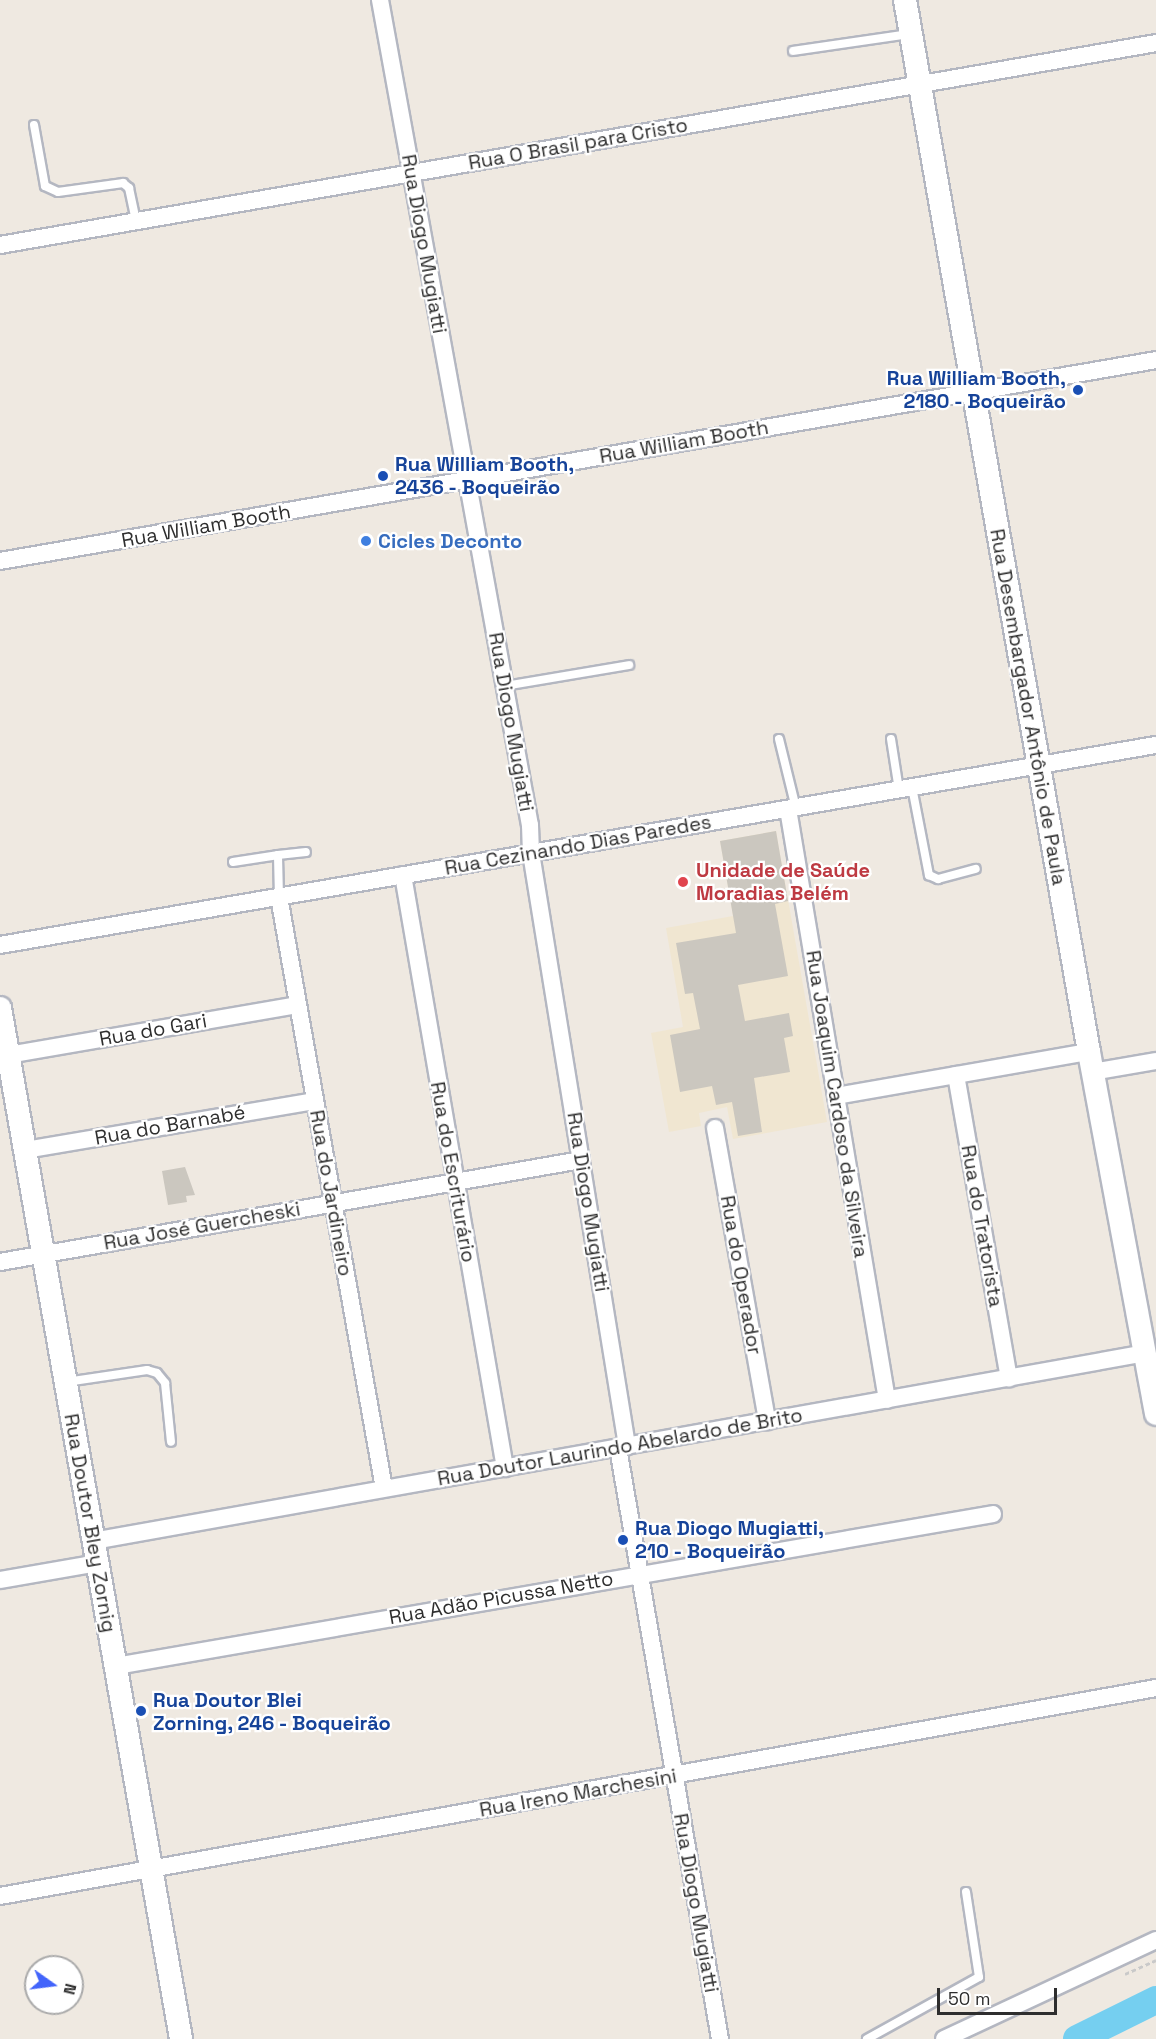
<!DOCTYPE html>
<html>
<head>
<meta charset="utf-8">
<style>
  body { margin:0 }
  #map { position:relative; width:1156px; height:2039px; overflow:hidden; background:#efe9e1; font-family:"Space Grotesk",sans-serif }
  div>[style] { position:absolute }
  .education>* { inset:0; background:#f0e6d1 }
  .river>* { height:28px; margin:-14px; padding:0 14px; transform-origin:14px; border-radius:14px; background:#75cff0 }
  .building>* { inset:0; background:#cbc7bf }
  .path>* { height:3px; margin-top:-1.5px; transform-origin:0; background:repeating-linear-gradient(90deg,#c9c9c9 0 4.5px,transparent 0 7.5px) }
  .roads { filter:drop-shadow(2px 0 #b4b7c1) drop-shadow(-2px 0 #b4b7c1) drop-shadow(0 2px #b4b7c1) drop-shadow(0 -2px #b4b7c1) }
  .lane>* { height:8px; margin:-4px; padding:0 4px; transform-origin:4px; border-radius:4px; background:#fff }
  .street>* { height:16px; margin:-8px; padding:0 8px; transform-origin:8px; border-radius:8px; background:#fff }
  .secondary>* { height:22px; margin:-11px; padding:0 11px; transform-origin:11px; border-radius:11px; background:#fff }
  .dots>* { width:16px; height:16px; translate:-50% -50%; box-sizing:border-box; border:3px solid #fff; border-radius:50% }
  span { translate:-50% -50%; white-space:nowrap; text-align:center; line-height:1.15; -webkit-text-stroke:4.5px #fff; paint-order:stroke }
  .street-label { font-size:20px; color:#2e2e2e }
  .transit-label { font-size:20px; color:#164399; font-weight:700 }
  .right { translate:-100% -50%; text-align:right }
  .left { translate:0 -50%; text-align:left }
  .shop-label { font-size:20px; color:#366cbe; font-weight:700 }
  .health-label { font-size:20px; color:#be3a42; font-weight:700 }
  .north { position:absolute; left:24px; top:1955px; width:60px; height:60px; box-sizing:border-box; background:#fff; border:2px solid #ababab; border-radius:50%; rotate:104deg; font-size:16px; font-weight:700; line-height:24px; text-align:center; color:#2e2e2e }
  .north::after { content:''; display:block; margin:auto; width:21px; height:27px; background:#4264fb; clip-path:polygon(50% 0,100% 100%,50% 72%,0 100%) }
  .scale { position:absolute; left:937px; top:1988px; width:120px; height:27px; box-sizing:border-box; border:3px solid #2e2e2e; border-top:0; padding-left:8px; font-size:18px; line-height:21px; white-space:nowrap; color:#2e2e2e; -webkit-text-stroke:4px #fff; paint-order:stroke }
</style>
</head>
<body>
<div id="map">
  <div class="education">
    <i style="clip-path:polygon(776px 831px,827px 1122px,733px 1139px,727px 1107px,699px 1113px,701px 1126px,669px 1132px,651px 1033px,683px 1027px,666px 928px,733px 916px,720px 841px)"></i>
  </div>
  <div class="river">
    <i style="left:1077px;top:2039px;width:88px;rotate:-26.3deg"></i>
  </div>
  <div class="building">
    <i style="clip-path:polygon(776px 831px,788px 901px,775px 904px,788px 976px,738px 985px,745px 1021px,789px 1013px,793px 1036px,784px 1038px,790px 1072px,754px 1078px,762px 1132px,738px 1136px,732px 1102px,716px 1105px,712px 1086px,680px 1092px,670px 1035px,700px 1029px,693px 993px,685px 994px,676px 943px,736px 933px,720px 841px)"></i>
    <i style="clip-path:polygon(185px 1167px,195px 1195px,186px 1196px,187px 1202px,168px 1205px,162px 1171px)"></i>
  </div>
  <div class="path">
    <i style="left:1125px;top:1974px;width:34px;rotate:-24deg"></i>
  </div>
  <div class="roads">
    <div class="lane">
      <i style="left:793px;top:51px;width:117px;rotate:-8.3deg"></i>
      <i style="left:34px;top:125px;width:62px;rotate:79.8deg"></i>
      <i style="left:45px;top:186px;width:14px;rotate:25deg"></i>
      <i style="left:58px;top:192px;width:66px;rotate:-7.9deg"></i>
      <i style="left:123px;top:183px;width:8px;rotate:40deg"></i>
      <i style="left:129px;top:188px;width:35px;rotate:78deg"></i>
      <i style="left:505px;top:686px;width:126px;rotate:-9.6deg"></i>
      <i style="left:779px;top:739px;width:71px;rotate:76.2deg"></i>
      <i style="left:891px;top:739px;width:52px;rotate:81.1deg"></i>
      <i style="left:912px;top:787px;width:90px;rotate:79.1deg"></i>
      <i style="left:929px;top:875px;width:10px;rotate:24deg"></i>
      <i style="left:938px;top:879px;width:39px;rotate:-15deg"></i>
      <i style="left:233px;top:862px;width:46px;rotate:-8.8deg"></i>
      <i style="left:279px;top:897px;width:42px;rotate:-91.4deg"></i>
      <i style="left:278px;top:855px;width:28px;rotate:-6deg"></i>
      <i style="left:66px;top:1382px;width:82px;rotate:-8.4deg"></i>
      <i style="left:147px;top:1370px;width:10px;rotate:17deg"></i>
      <i style="left:157px;top:1373px;width:13px;rotate:51deg"></i>
      <i style="left:165px;top:1383px;width:59px;rotate:84.2deg"></i>
      <i style="left:867px;top:2039px;width:128px;rotate:-29deg"></i>
      <i style="left:979px;top:1977px;width:86px;rotate:-98.7deg"></i>
    </div>
    <div class="street">
      <i style="left:380px;top:0;width:839px;rotate:79.7deg"></i>
      <i style="left:530px;top:825px;width:28px;rotate:88deg"></i>
      <i style="left:531px;top:853px;width:601px;rotate:80.8deg"></i>
      <i style="left:0;top:245px;width:1174px;rotate:-9.91deg"></i>
      <i style="left:0;top:561px;width:1173px;rotate:-9.86deg"></i>
      <i style="left:788px;top:809px;width:599px;rotate:80.49deg"></i>
      <i style="left:403px;top:875px;width:602px;rotate:80.24deg"></i>
      <i style="left:279px;top:897px;width:600px;rotate:79.93deg"></i>
      <i style="left:0;top:945px;width:1173px;rotate:-9.82deg"></i>
      <i style="left:8px;top:1055px;width:294px;rotate:-9.8deg"></i>
      <i style="left:1092px;top:1072px;width:65px;rotate:-9.8deg"></i>
      <i style="left:956px;top:1075px;width:308px;rotate:80.1deg"></i>
      <i style="left:836px;top:1096px;width:257px;rotate:-9.9deg"></i>
      <i style="left:715px;top:1128px;width:298px;rotate:79.9deg"></i>
      <i style="left:25px;top:1150px;width:294px;rotate:-9.6deg"></i>
      <i style="left:0;top:1262px;width:590px;rotate:-9.96deg"></i>
      <i style="left:618px;top:1448px;width:600px;rotate:80.21deg"></i>
      <i style="left:93px;top:1541px;width:1070px;rotate:-10.12deg"></i>
      <i style="left:0;top:1580px;width:98px;rotate:-9.9deg"></i>
      <i style="left:116px;top:1666px;width:890px;rotate:-9.83deg"></i>
      <i style="left:0;top:1896px;width:1175px;rotate:-10.2deg"></i>
      <i style="left:944px;top:2039px;width:234px;rotate:-25deg"></i>
    </div>
    <div class="secondary">
      <i style="left:905px;top:0;width:1068px;rotate:80.08deg"></i>
      <i style="left:1089px;top:1052px;width:368px;rotate:79.5deg"></i>
      <i style="left:0;top:1008px;width:1047px;rotate:80.04deg"></i>
    </div>
  </div>
  <div class="dots">
    <i style="left:1078px;top:390px;background:#1a4fb4"></i>
    <i style="left:383px;top:476px;background:#1a4fb4"></i>
    <i style="left:366px;top:541px;background:#3f7fe0"></i>
    <i style="left:683px;top:882px;background:#e0444e"></i>
    <i style="left:623px;top:1540px;background:#1a4fb4"></i>
    <i style="left:141px;top:1711px;background:#1a4fb4"></i>
  </div>
  <div class="street-label">
    <span style="left:578px;top:144px;rotate:-10deg">Rua O Brasil para Cristo</span>
    <span style="left:424px;top:244px;rotate:80deg">Rua Diogo Mugiatti</span>
    <span style="left:684px;top:442px;rotate:-10deg">Rua William Booth</span>
    <span style="left:206px;top:526px;rotate:-10deg">Rua William Booth</span>
    <span style="left:1028px;top:707px;rotate:80deg">Rua Desembargador Antônio de Paula</span>
    <span style="left:511px;top:722px;rotate:80deg">Rua Diogo Mugiatti</span>
    <span style="left:578px;top:845px;rotate:-10deg">Rua Cezinando Dias Paredes</span>
    <span style="left:153px;top:1030px;rotate:-10deg">Rua do Gari</span>
    <span style="left:837px;top:1104px;rotate:81deg">Rua Joaquim Cardoso da Silveira</span>
    <span style="left:170px;top:1125px;rotate:-10deg">Rua do Barnabé</span>
    <span style="left:453px;top:1172px;rotate:80deg">Rua do Escriturário</span>
    <span style="left:331px;top:1193px;rotate:80deg">Rua do Jardineiro</span>
    <span style="left:588px;top:1202px;rotate:81deg">Rua Diogo Mugiatti</span>
    <span style="left:202px;top:1226px;rotate:-10deg">Rua José Guercheski</span>
    <span style="left:982px;top:1226px;rotate:80deg">Rua do Tratorista</span>
    <span style="left:741px;top:1275px;rotate:80deg">Rua do Operador</span>
    <span style="left:620px;top:1447px;rotate:-10deg">Rua Doutor Laurindo Abelardo de Brito</span>
    <span style="left:90px;top:1523px;rotate:80deg">Rua Doutor Bley Zornig</span>
    <span style="left:501px;top:1598px;rotate:-10deg">Rua Adão Picussa Netto</span>
    <span style="left:578px;top:1793px;rotate:-10deg">Rua Ireno Marchesini</span>
    <span style="left:696px;top:1903px;rotate:80deg">Rua Diogo Mugiatti</span>
  </div>
  <div class="transit-label">
    <span class="right" style="left:1066px;top:390px">Rua William Booth,<br>2180 - Boqueirão</span>
    <span class="left" style="left:395px;top:476px">Rua William Booth,<br>2436 - Boqueirão</span>
    <span class="left" style="left:635px;top:1540px">Rua Diogo Mugiatti,<br>210 - Boqueirão</span>
    <span class="left" style="left:153px;top:1712px">Rua Doutor Blei<br>Zorning, 246 - Boqueirão</span>
  </div>
  <div class="shop-label">
    <span class="left" style="left:378px;top:541px">Cicles Deconto</span>
  </div>
  <div class="health-label">
    <span class="left" style="left:696px;top:882px">Unidade de Saúde<br>Moradias Belém</span>
  </div>
  <div class="north">N</div>
  <div class="scale">50 m</div>
</div>
</body>
</html>
